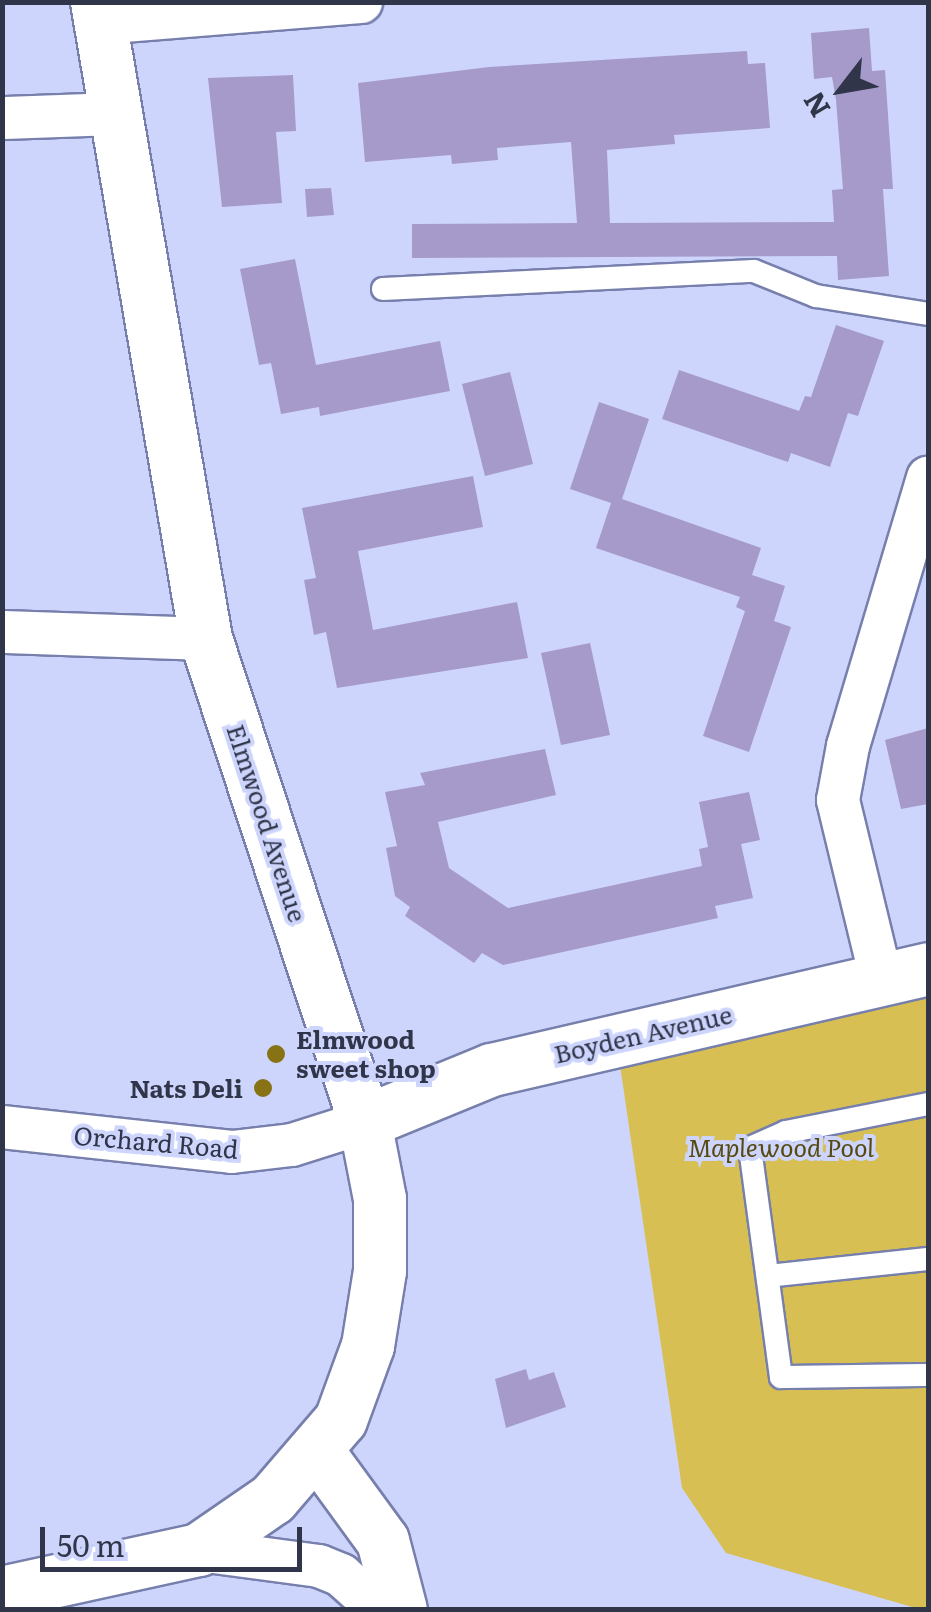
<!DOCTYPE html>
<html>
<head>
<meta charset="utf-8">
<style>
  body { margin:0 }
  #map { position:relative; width:931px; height:1612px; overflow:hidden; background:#cdd5fd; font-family:Literata,serif }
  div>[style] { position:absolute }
  .green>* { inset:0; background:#d8bf53 }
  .building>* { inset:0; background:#a69aca }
  .roads { filter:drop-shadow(2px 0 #777fac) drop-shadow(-2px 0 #777fac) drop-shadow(0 2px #777fac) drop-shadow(0 -2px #777fac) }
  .service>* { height:22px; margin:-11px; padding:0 11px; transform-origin:11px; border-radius:11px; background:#fff }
  .minor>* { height:42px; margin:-21px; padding:0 21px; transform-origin:21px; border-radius:21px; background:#fff }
  .tertiary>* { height:52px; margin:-26px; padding:0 26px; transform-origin:26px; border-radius:26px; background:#fff }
  .dots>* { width:28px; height:28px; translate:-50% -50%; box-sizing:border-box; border:5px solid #cdd5fd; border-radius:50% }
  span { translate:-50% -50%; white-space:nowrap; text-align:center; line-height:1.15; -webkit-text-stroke:8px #cdd5fd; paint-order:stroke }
  .street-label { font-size:25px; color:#313549 }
  .poi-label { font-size:25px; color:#313549; font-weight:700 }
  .left { translate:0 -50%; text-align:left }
  .right { translate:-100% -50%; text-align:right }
  .park-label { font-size:25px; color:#574a10; font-style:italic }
  .frame { position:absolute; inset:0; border:5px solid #313549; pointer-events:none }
  .north { position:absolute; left:791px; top:40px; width:100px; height:100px; -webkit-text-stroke:8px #cdd5fd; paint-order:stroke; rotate:239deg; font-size:28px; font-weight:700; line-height:40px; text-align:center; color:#313549 }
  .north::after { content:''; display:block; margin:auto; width:35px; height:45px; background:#313549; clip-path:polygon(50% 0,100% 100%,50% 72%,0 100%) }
  .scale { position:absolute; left:40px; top:1527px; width:262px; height:45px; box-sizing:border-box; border:5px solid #313549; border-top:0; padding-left:12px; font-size:30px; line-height:35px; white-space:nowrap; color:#313549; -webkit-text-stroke:8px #cdd5fd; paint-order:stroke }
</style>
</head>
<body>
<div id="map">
  <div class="green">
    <i style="clip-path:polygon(928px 967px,928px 1609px,919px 1609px,726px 1553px,682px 1488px,615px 1031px)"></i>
  </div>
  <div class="building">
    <i style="clip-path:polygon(869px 28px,872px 71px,885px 70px,893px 189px,883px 189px,889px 276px,838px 280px,837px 256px,412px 258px,412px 224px,577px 223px,571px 142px,497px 148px,498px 160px,452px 164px,451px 155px,365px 162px,358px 83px,489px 67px,747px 51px,748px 64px,765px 63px,770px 128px,674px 135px,675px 144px,607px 150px,610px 223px,834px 222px,832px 190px,843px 189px,836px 100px,832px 77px,814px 79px,811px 33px)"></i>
    <i style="clip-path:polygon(293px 75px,296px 131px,276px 132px,282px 203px,222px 207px,208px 78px)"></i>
    <i style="clip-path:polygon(331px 188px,334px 215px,307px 217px,305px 189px)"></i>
    <i style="clip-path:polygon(295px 259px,316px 365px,440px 341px,450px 391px,320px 416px,319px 407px,281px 414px,271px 363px,259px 365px,240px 269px)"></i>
    <i style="clip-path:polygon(836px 325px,884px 341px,858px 416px,848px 413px,830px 467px,791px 453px,788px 462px,662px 419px,679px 370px,799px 411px,805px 396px,811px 397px)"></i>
    <i style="clip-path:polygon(510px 372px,533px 464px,485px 476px,462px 384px)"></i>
    <i style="clip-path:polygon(599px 402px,649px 419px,622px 499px,761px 548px,752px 575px,785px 586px,774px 621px,791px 627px,749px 752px,703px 736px,745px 611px,736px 607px,740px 597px,596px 548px,611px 503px,570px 489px)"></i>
    <i style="clip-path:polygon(473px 476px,483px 527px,358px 551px,373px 630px,517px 602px,528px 658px,337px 688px,326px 632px,314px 635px,304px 580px,316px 578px,302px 508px)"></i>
    <i style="clip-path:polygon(590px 643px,610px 735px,561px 745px,541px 653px)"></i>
    <i style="clip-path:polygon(928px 728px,928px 804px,901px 809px,885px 740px)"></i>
    <i style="clip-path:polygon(545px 749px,556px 795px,438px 822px,449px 868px,508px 908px,702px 866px,699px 849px,708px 847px,699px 802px,749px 792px,760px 840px,741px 844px,753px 898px,715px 906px,718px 918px,503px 965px,482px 953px,474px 963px,405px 916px,410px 907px,395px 896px,386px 848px,397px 846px,385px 792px,425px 785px,420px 773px)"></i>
    <i style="clip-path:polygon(526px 1369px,529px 1380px,554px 1372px,566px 1407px,506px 1428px,495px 1379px)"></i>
  </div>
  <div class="roads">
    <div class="service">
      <i style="left:383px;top:289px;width:371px;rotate:-2.8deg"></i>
      <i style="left:754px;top:271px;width:67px;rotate:22deg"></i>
      <i style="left:816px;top:296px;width:113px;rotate:9.1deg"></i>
      <i style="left:928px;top:1104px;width:145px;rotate:168.8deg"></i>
      <i style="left:786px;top:1132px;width:39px;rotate:156deg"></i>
      <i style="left:750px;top:1148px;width:231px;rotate:82.3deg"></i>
      <i style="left:781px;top:1377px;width:147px;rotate:-0.8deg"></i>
      <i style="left:768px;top:1276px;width:161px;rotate:-6.1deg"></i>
    </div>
    <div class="minor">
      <i style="left:101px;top:23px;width:261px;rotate:-4.6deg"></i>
      <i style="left:2px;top:118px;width:113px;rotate:-2deg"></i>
      <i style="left:2px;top:632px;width:204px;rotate:2deg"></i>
      <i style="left:881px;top:978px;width:183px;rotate:-103.6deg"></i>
      <i style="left:838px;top:800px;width:55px;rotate:-79.5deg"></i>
      <i style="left:848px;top:746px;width:280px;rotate:-73.4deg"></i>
      <i style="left:2px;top:1127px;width:231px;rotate:6.2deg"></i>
      <i style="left:232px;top:1152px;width:60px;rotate:-6.7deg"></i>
      <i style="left:292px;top:1145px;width:77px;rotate:-17.5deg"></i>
      <i style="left:199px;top:1550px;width:121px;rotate:7.6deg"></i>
      <i style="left:319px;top:1566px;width:24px;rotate:22deg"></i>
      <i style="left:341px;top:1575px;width:52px;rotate:41.9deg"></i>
    </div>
    <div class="tertiary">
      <i style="left:365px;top:1122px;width:137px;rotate:-22.3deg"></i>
      <i style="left:492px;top:1070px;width:448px;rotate:-13deg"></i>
      <i style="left:318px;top:1452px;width:110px;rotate:53.9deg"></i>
      <i style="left:383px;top:1541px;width:71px;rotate:75.4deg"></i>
      <i style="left:2px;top:1593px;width:202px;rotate:-12.3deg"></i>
      <i style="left:199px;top:1550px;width:90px;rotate:-34.6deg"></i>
      <i style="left:273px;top:1499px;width:104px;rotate:-49.3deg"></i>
      <i style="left:341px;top:1420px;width:79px;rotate:-70deg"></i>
      <i style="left:368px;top:1346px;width:76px;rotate:-80.9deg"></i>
      <i style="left:380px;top:1271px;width:72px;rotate:-90deg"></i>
      <i style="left:380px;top:1199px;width:78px;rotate:-101deg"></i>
      <i style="left:365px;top:1122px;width:508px;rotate:-108.22deg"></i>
      <i style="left:206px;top:639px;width:646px;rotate:-99.71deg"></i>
    </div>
  </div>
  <div class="dots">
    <i style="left:276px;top:1054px;background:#877316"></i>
    <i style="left:263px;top:1088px;background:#877316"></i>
  </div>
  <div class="street-label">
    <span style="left:267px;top:823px;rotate:72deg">Elmwood Avenue</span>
    <span style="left:643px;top:1034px;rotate:-13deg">Boyden Avenue</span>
    <span style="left:156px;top:1142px;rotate:5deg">Orchard Road</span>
  </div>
  <div class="poi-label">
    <span class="left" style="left:296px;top:1054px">Elmwood<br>sweet shop</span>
    <span class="right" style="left:243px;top:1088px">Nats Deli</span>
  </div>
  <div class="park-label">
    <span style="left:781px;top:1147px">Maplewood Pool</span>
  </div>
  <div class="frame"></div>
  <div class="north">N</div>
  <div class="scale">50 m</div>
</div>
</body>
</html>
